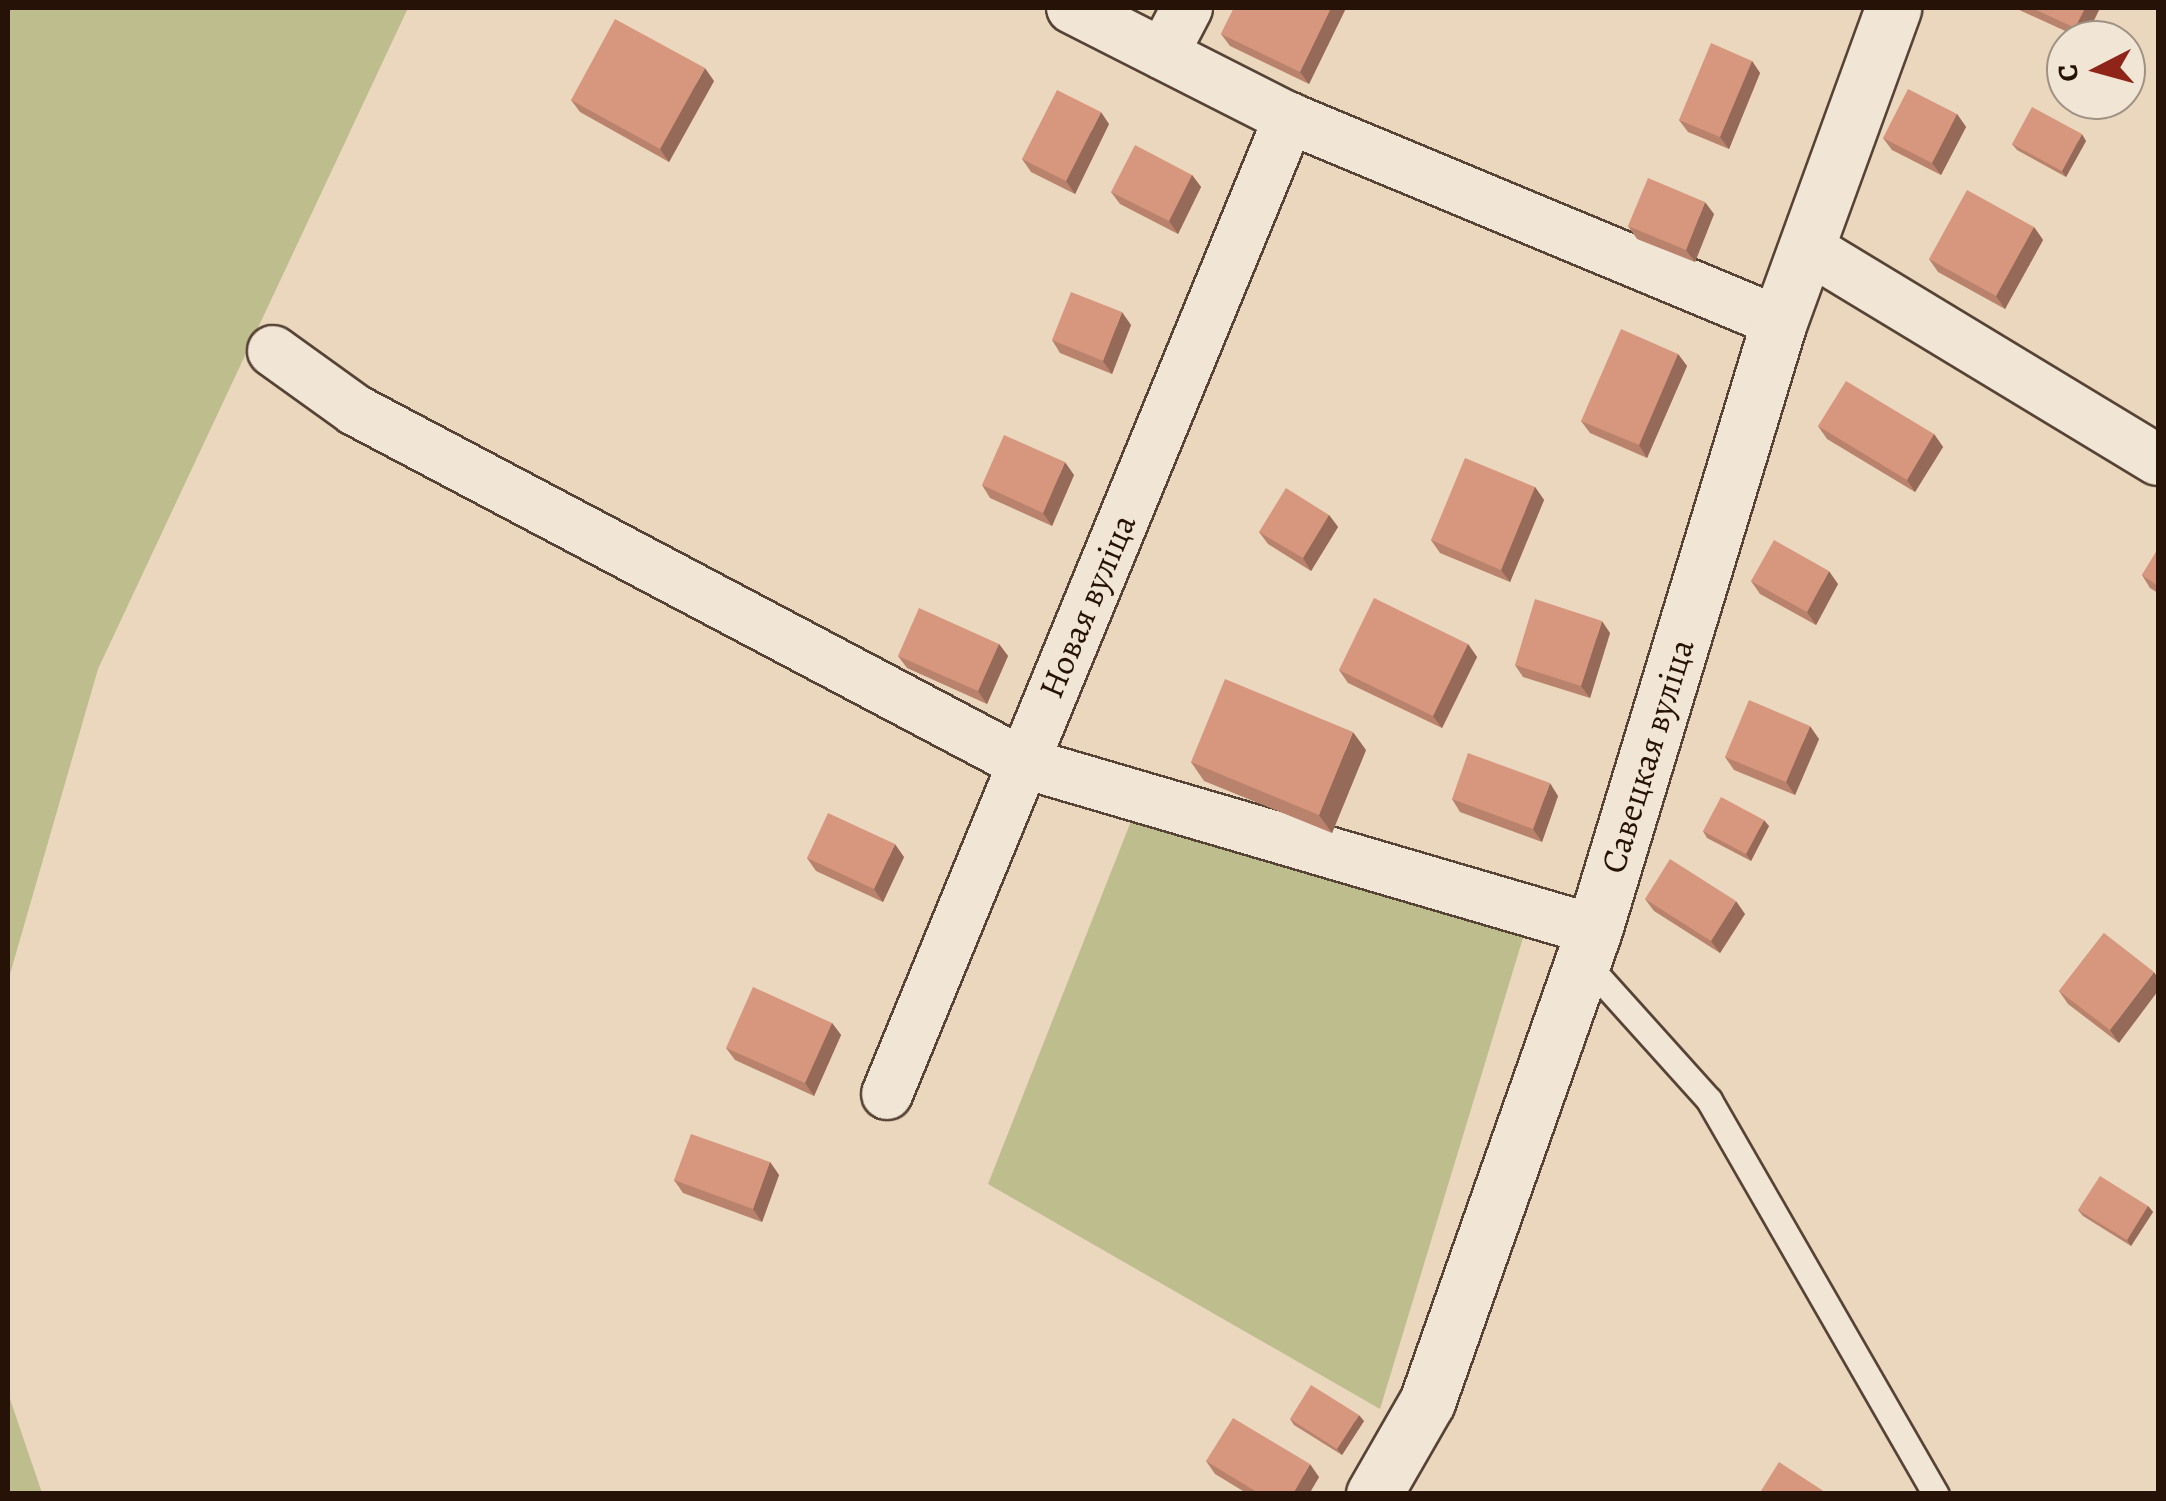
<!DOCTYPE html>
<html>
<head>
<meta charset="utf-8">
<style>
  body { margin:0 }
  #map { position:relative; width:2166px; height:1501px; overflow:hidden; background:#ead7be; font-family:Alegreya,serif }
  div>[style] { position:absolute }
  .green>* { inset:0; background:#bdbd8d }
  .roads { filter:drop-shadow(2px 0 #574335) drop-shadow(-2px 0 #574335) drop-shadow(0 2px #574335) drop-shadow(0 -2px #574335) }
  .service>* { height:25px; margin:-12.5px; padding:0 12.5px; transform-origin:12.5px; border-radius:12.5px; background:#f1e5d5 }
  .minor>* { height:50px; margin:-25px; padding:0 25px; transform-origin:25px; border-radius:25px; background:#f1e5d5 }
  .secondary>* { height:55px; margin:-27.5px; padding:0 27.5px; transform-origin:27.5px; border-radius:27.5px; background:#f1e5d5 }
  .wall>* { inset:0; background:#b9826c }
  .shaded-wall>* { inset:0; background:#966a58 }
  .building>* { inset:0; background:#d7977e }
  span { translate:-50% -50%; white-space:nowrap; text-align:center; line-height:1.15; -webkit-text-stroke:9px #f1e5d5; paint-order:stroke }
  .street-label { font-size:35px; color:#261207 }
  .frame { position:absolute; inset:0; border:10px solid #261207; pointer-events:none }
  .north { position:absolute; left:2046px; top:20px; width:100px; height:100px; box-sizing:border-box; background:#f1e5d5; border:2px solid #a09183; border-radius:50%; rotate:264deg; font-size:28px; font-weight:700; line-height:40px; text-align:center; color:#261207 }
  .north::after { content:''; display:block; margin:auto; width:35px; height:45px; background:#8f2418; clip-path:polygon(50% 0,100% 100%,50% 72%,0 100%) }
</style>
</head>
<body>
<div id="map">
  <div class="green">
    <i style="clip-path:polygon(8px 8px,408px 8px,98px 669px,8px 981px)"></i>
    <i style="clip-path:polygon(1137px 806px,1526px 928px,1380px 1409px,988px 1184px)"></i>
    <i style="clip-path:polygon(8px 1393px,42px 1493px,8px 1493px)"></i>
  </div>
  <div class="roads">
    <div class="service">
      <i style="left:1583px;top:960px;width:188px;rotate:48deg"></i>
      <i style="left:1709px;top:1100px;width:455px;rotate:60.1deg"></i>
    </div>
    <div class="minor">
      <i style="left:1072px;top:8px;width:243px;rotate:26.9deg"></i>
      <i style="left:1289px;top:118px;width:531px;rotate:22.6deg"></i>
      <i style="left:1163px;top:54px;width:52px;rotate:-62.4deg"></i>
      <i style="left:1806px;top:247px;width:411px;rotate:31.2deg"></i>
      <i style="left:273px;top:351px;width:101px;rotate:35.7deg"></i>
      <i style="left:355px;top:410px;width:753px;rotate:27.86deg"></i>
      <i style="left:1021px;top:762px;width:597px;rotate:16.34deg"></i>
      <i style="left:887px;top:1094px;width:1056px;rotate:-67.61deg"></i>
    </div>
    <div class="secondary">
      <i style="left:1374px;top:1494px;width:106px;rotate:-60.1deg"></i>
      <i style="left:1427px;top:1402px;width:501px;rotate:-70.52deg"></i>
      <i style="left:1594px;top:930px;width:636px;rotate:-73.08deg"></i>
      <i style="left:1779px;top:322px;width:334px;rotate:-70deg"></i>
    </div>
  </div>
  <div class="wall">
    <i style="clip-path:polygon(1234px 8px,1346px 8px,1309px 84px,1230px 46px,1221px 34px)"></i>
    <i style="clip-path:polygon(2015px 8px,2100px 8px,2085px 40px)"></i>
    <i style="clip-path:polygon(1752px 61px,1760px 73px,1729px 149px,1688px 132px,1679px 120px)"></i>
    <i style="clip-path:polygon(714px 81px,669px 162px,580px 112px,571px 100px)"></i>
    <i style="clip-path:polygon(1957px 114px,1966px 127px,1941px 175px,1892px 150px,1883px 138px)"></i>
    <i style="clip-path:polygon(1109px 124px,1075px 194px,1031px 172px,1022px 159px)"></i>
    <i style="clip-path:polygon(2086px 141px,2066px 177px,2017px 150px,2012px 144px)"></i>
    <i style="clip-path:polygon(1192px 175px,1201px 187px,1178px 234px,1120px 204px,1111px 192px)"></i>
    <i style="clip-path:polygon(1714px 214px,1695px 262px,1637px 239px,1628px 226px)"></i>
    <i style="clip-path:polygon(2034px 227px,2043px 240px,2005px 309px,1938px 272px,1929px 259px)"></i>
    <i style="clip-path:polygon(1131px 325px,1112px 374px,1060px 353px,1052px 340px)"></i>
    <i style="clip-path:polygon(1678px 354px,1687px 366px,1647px 458px,1590px 433px,1581px 421px)"></i>
    <i style="clip-path:polygon(1818px 426px,1934px 434px,1943px 447px,1915px 492px,1827px 439px)"></i>
    <i style="clip-path:polygon(1074px 475px,1052px 526px,990px 498px,982px 485px)"></i>
    <i style="clip-path:polygon(1535px 487px,1544px 500px,1510px 582px,1440px 553px,1431px 540px)"></i>
    <i style="clip-path:polygon(1329px 515px,1338px 527px,1311px 571px,1268px 544px,1259px 532px)"></i>
    <i style="clip-path:polygon(2158px 549px,2158px 593px,2150px 588px,2142px 575px)"></i>
    <i style="clip-path:polygon(1751px 581px,1838px 584px,1816px 625px,1760px 594px)"></i>
    <i style="clip-path:polygon(1610px 633px,1590px 698px,1523px 677px,1515px 665px)"></i>
    <i style="clip-path:polygon(999px 644px,1008px 656px,987px 704px,907px 668px,898px 656px)"></i>
    <i style="clip-path:polygon(1468px 644px,1477px 657px,1442px 728px,1348px 683px,1339px 670px)"></i>
    <i style="clip-path:polygon(1819px 739px,1795px 795px,1734px 770px,1725px 757px)"></i>
    <i style="clip-path:polygon(1366px 750px,1332px 833px,1204px 781px,1191px 762px)"></i>
    <i style="clip-path:polygon(1558px 796px,1542px 842px,1460px 812px,1452px 799px)"></i>
    <i style="clip-path:polygon(1769px 826px,1751px 861px,1707px 838px,1703px 831px)"></i>
    <i style="clip-path:polygon(904px 857px,883px 902px,816px 871px,807px 858px)"></i>
    <i style="clip-path:polygon(1645px 899px,1745px 914px,1720px 953px,1654px 911px)"></i>
    <i style="clip-path:polygon(2104px 933px,2119px 1043px,2068px 1004px,2059px 991px)"></i>
    <i style="clip-path:polygon(832px 1023px,841px 1035px,814px 1096px,735px 1060px,726px 1048px)"></i>
    <i style="clip-path:polygon(770px 1162px,779px 1175px,762px 1222px,683px 1193px,674px 1180px)"></i>
    <i style="clip-path:polygon(2148px 1206px,2153px 1212px,2131px 1246px,2083px 1216px,2078px 1210px)"></i>
    <i style="clip-path:polygon(1290px 1419px,1364px 1421px,1342px 1455px,1294px 1425px)"></i>
    <i style="clip-path:polygon(1206px 1461px,1319px 1477px,1309px 1494px,1248px 1494px,1215px 1474px)"></i>
  </div>
  <div class="shaded-wall">
    <i style="clip-path:polygon(1331px 8px,1346px 8px,1309px 84px,1300px 72px)"></i>
    <i style="clip-path:polygon(2085px 8px,2100px 8px,2083px 40px,2075px 28px)"></i>
    <i style="clip-path:polygon(1752px 61px,1760px 73px,1729px 149px,1720px 137px)"></i>
    <i style="clip-path:polygon(705px 68px,714px 81px,669px 162px,660px 149px)"></i>
    <i style="clip-path:polygon(1101px 112px,1109px 124px,1075px 194px,1066px 181px)"></i>
    <i style="clip-path:polygon(1957px 114px,1966px 127px,1941px 175px,1932px 163px)"></i>
    <i style="clip-path:polygon(2082px 134px,2086px 141px,2066px 177px,2062px 171px)"></i>
    <i style="clip-path:polygon(1192px 175px,1201px 187px,1178px 234px,1169px 221px)"></i>
    <i style="clip-path:polygon(1705px 202px,1714px 214px,1695px 262px,1686px 250px)"></i>
    <i style="clip-path:polygon(2034px 227px,2043px 240px,2005px 309px,1996px 296px)"></i>
    <i style="clip-path:polygon(1122px 312px,1131px 325px,1112px 374px,1103px 361px)"></i>
    <i style="clip-path:polygon(1678px 354px,1687px 366px,1647px 458px,1639px 445px)"></i>
    <i style="clip-path:polygon(1934px 434px,1943px 447px,1915px 492px,1907px 480px)"></i>
    <i style="clip-path:polygon(1065px 462px,1074px 475px,1052px 526px,1043px 513px)"></i>
    <i style="clip-path:polygon(1535px 487px,1544px 500px,1510px 582px,1501px 570px)"></i>
    <i style="clip-path:polygon(1329px 515px,1338px 527px,1311px 571px,1303px 558px)"></i>
    <i style="clip-path:polygon(1829px 571px,1838px 584px,1816px 625px,1807px 612px)"></i>
    <i style="clip-path:polygon(1602px 621px,1610px 633px,1590px 698px,1581px 686px)"></i>
    <i style="clip-path:polygon(999px 644px,1008px 656px,987px 704px,978px 691px)"></i>
    <i style="clip-path:polygon(1468px 644px,1477px 657px,1442px 728px,1433px 716px)"></i>
    <i style="clip-path:polygon(1810px 726px,1819px 739px,1795px 795px,1786px 782px)"></i>
    <i style="clip-path:polygon(1353px 732px,1366px 750px,1332px 833px,1319px 815px)"></i>
    <i style="clip-path:polygon(1550px 783px,1558px 796px,1542px 842px,1533px 829px)"></i>
    <i style="clip-path:polygon(1764px 820px,1769px 826px,1751px 861px,1746px 854px)"></i>
    <i style="clip-path:polygon(895px 844px,904px 857px,883px 902px,874px 889px)"></i>
    <i style="clip-path:polygon(1736px 901px,1745px 914px,1720px 953px,1711px 941px)"></i>
    <i style="clip-path:polygon(2154px 972px,2158px 978px,2158px 991px,2119px 1043px,2110px 1030px)"></i>
    <i style="clip-path:polygon(832px 1023px,841px 1035px,814px 1096px,805px 1083px)"></i>
    <i style="clip-path:polygon(770px 1162px,779px 1175px,762px 1222px,753px 1209px)"></i>
    <i style="clip-path:polygon(2148px 1206px,2153px 1212px,2131px 1246px,2127px 1240px)"></i>
    <i style="clip-path:polygon(1359px 1415px,1364px 1421px,1342px 1455px,1337px 1449px)"></i>
    <i style="clip-path:polygon(1310px 1464px,1319px 1477px,1309px 1494px,1293px 1494px)"></i>
  </div>
  <div class="building">
    <i style="clip-path:polygon(1234px 8px,1331px 8px,1300px 72px,1221px 34px)"></i>
    <i style="clip-path:polygon(2032px 8px,2085px 8px,2075px 28px)"></i>
    <i style="clip-path:polygon(615px 19px,705px 68px,660px 149px,571px 100px)"></i>
    <i style="clip-path:polygon(1711px 43px,1752px 61px,1720px 137px,1679px 120px)"></i>
    <i style="clip-path:polygon(1908px 89px,1957px 114px,1932px 163px,1883px 138px)"></i>
    <i style="clip-path:polygon(1057px 90px,1101px 112px,1066px 181px,1022px 159px)"></i>
    <i style="clip-path:polygon(2032px 107px,2082px 134px,2062px 171px,2012px 144px)"></i>
    <i style="clip-path:polygon(1135px 145px,1192px 175px,1169px 221px,1111px 192px)"></i>
    <i style="clip-path:polygon(1648px 178px,1705px 202px,1686px 250px,1628px 226px)"></i>
    <i style="clip-path:polygon(1967px 190px,2034px 227px,1996px 296px,1929px 259px)"></i>
    <i style="clip-path:polygon(1071px 292px,1122px 312px,1103px 361px,1052px 340px)"></i>
    <i style="clip-path:polygon(1621px 329px,1678px 354px,1639px 445px,1581px 421px)"></i>
    <i style="clip-path:polygon(1846px 381px,1934px 434px,1907px 480px,1818px 426px)"></i>
    <i style="clip-path:polygon(1004px 435px,1065px 462px,1043px 513px,982px 485px)"></i>
    <i style="clip-path:polygon(1465px 458px,1535px 487px,1501px 570px,1431px 540px)"></i>
    <i style="clip-path:polygon(1286px 488px,1329px 515px,1303px 558px,1259px 532px)"></i>
    <i style="clip-path:polygon(1774px 540px,1829px 571px,1807px 612px,1751px 581px)"></i>
    <i style="clip-path:polygon(2158px 549px,2158px 586px,2142px 575px)"></i>
    <i style="clip-path:polygon(1374px 598px,1468px 644px,1433px 716px,1339px 670px)"></i>
    <i style="clip-path:polygon(1535px 599px,1602px 621px,1581px 686px,1515px 665px)"></i>
    <i style="clip-path:polygon(919px 608px,999px 644px,978px 691px,898px 656px)"></i>
    <i style="clip-path:polygon(1225px 679px,1353px 732px,1319px 815px,1191px 762px)"></i>
    <i style="clip-path:polygon(1749px 700px,1810px 726px,1786px 782px,1725px 757px)"></i>
    <i style="clip-path:polygon(1468px 753px,1550px 783px,1533px 829px,1452px 799px)"></i>
    <i style="clip-path:polygon(1721px 797px,1764px 820px,1746px 854px,1703px 831px)"></i>
    <i style="clip-path:polygon(828px 813px,895px 844px,874px 889px,807px 858px)"></i>
    <i style="clip-path:polygon(1670px 859px,1736px 901px,1711px 941px,1645px 899px)"></i>
    <i style="clip-path:polygon(2104px 933px,2154px 972px,2110px 1030px,2059px 991px)"></i>
    <i style="clip-path:polygon(753px 987px,832px 1023px,805px 1083px,726px 1048px)"></i>
    <i style="clip-path:polygon(691px 1134px,770px 1162px,753px 1209px,674px 1180px)"></i>
    <i style="clip-path:polygon(2100px 1176px,2148px 1206px,2127px 1240px,2078px 1210px)"></i>
    <i style="clip-path:polygon(1311px 1385px,1359px 1415px,1337px 1449px,1290px 1419px)"></i>
    <i style="clip-path:polygon(1233px 1418px,1310px 1464px,1293px 1494px,1260px 1494px,1206px 1461px)"></i>
    <i style="clip-path:polygon(1779px 1462px,1828px 1494px,1759px 1494px)"></i>
  </div>
  <div class="street-label">
    <span style="left:1087px;top:606px;rotate:-67deg">Новая вуліца</span>
    <span style="left:1647px;top:756px;rotate:-73deg">Савецкая вуліца</span>
  </div>
  <div class="frame"></div>
  <div class="north">С</div>
</div>
</body>
</html>
